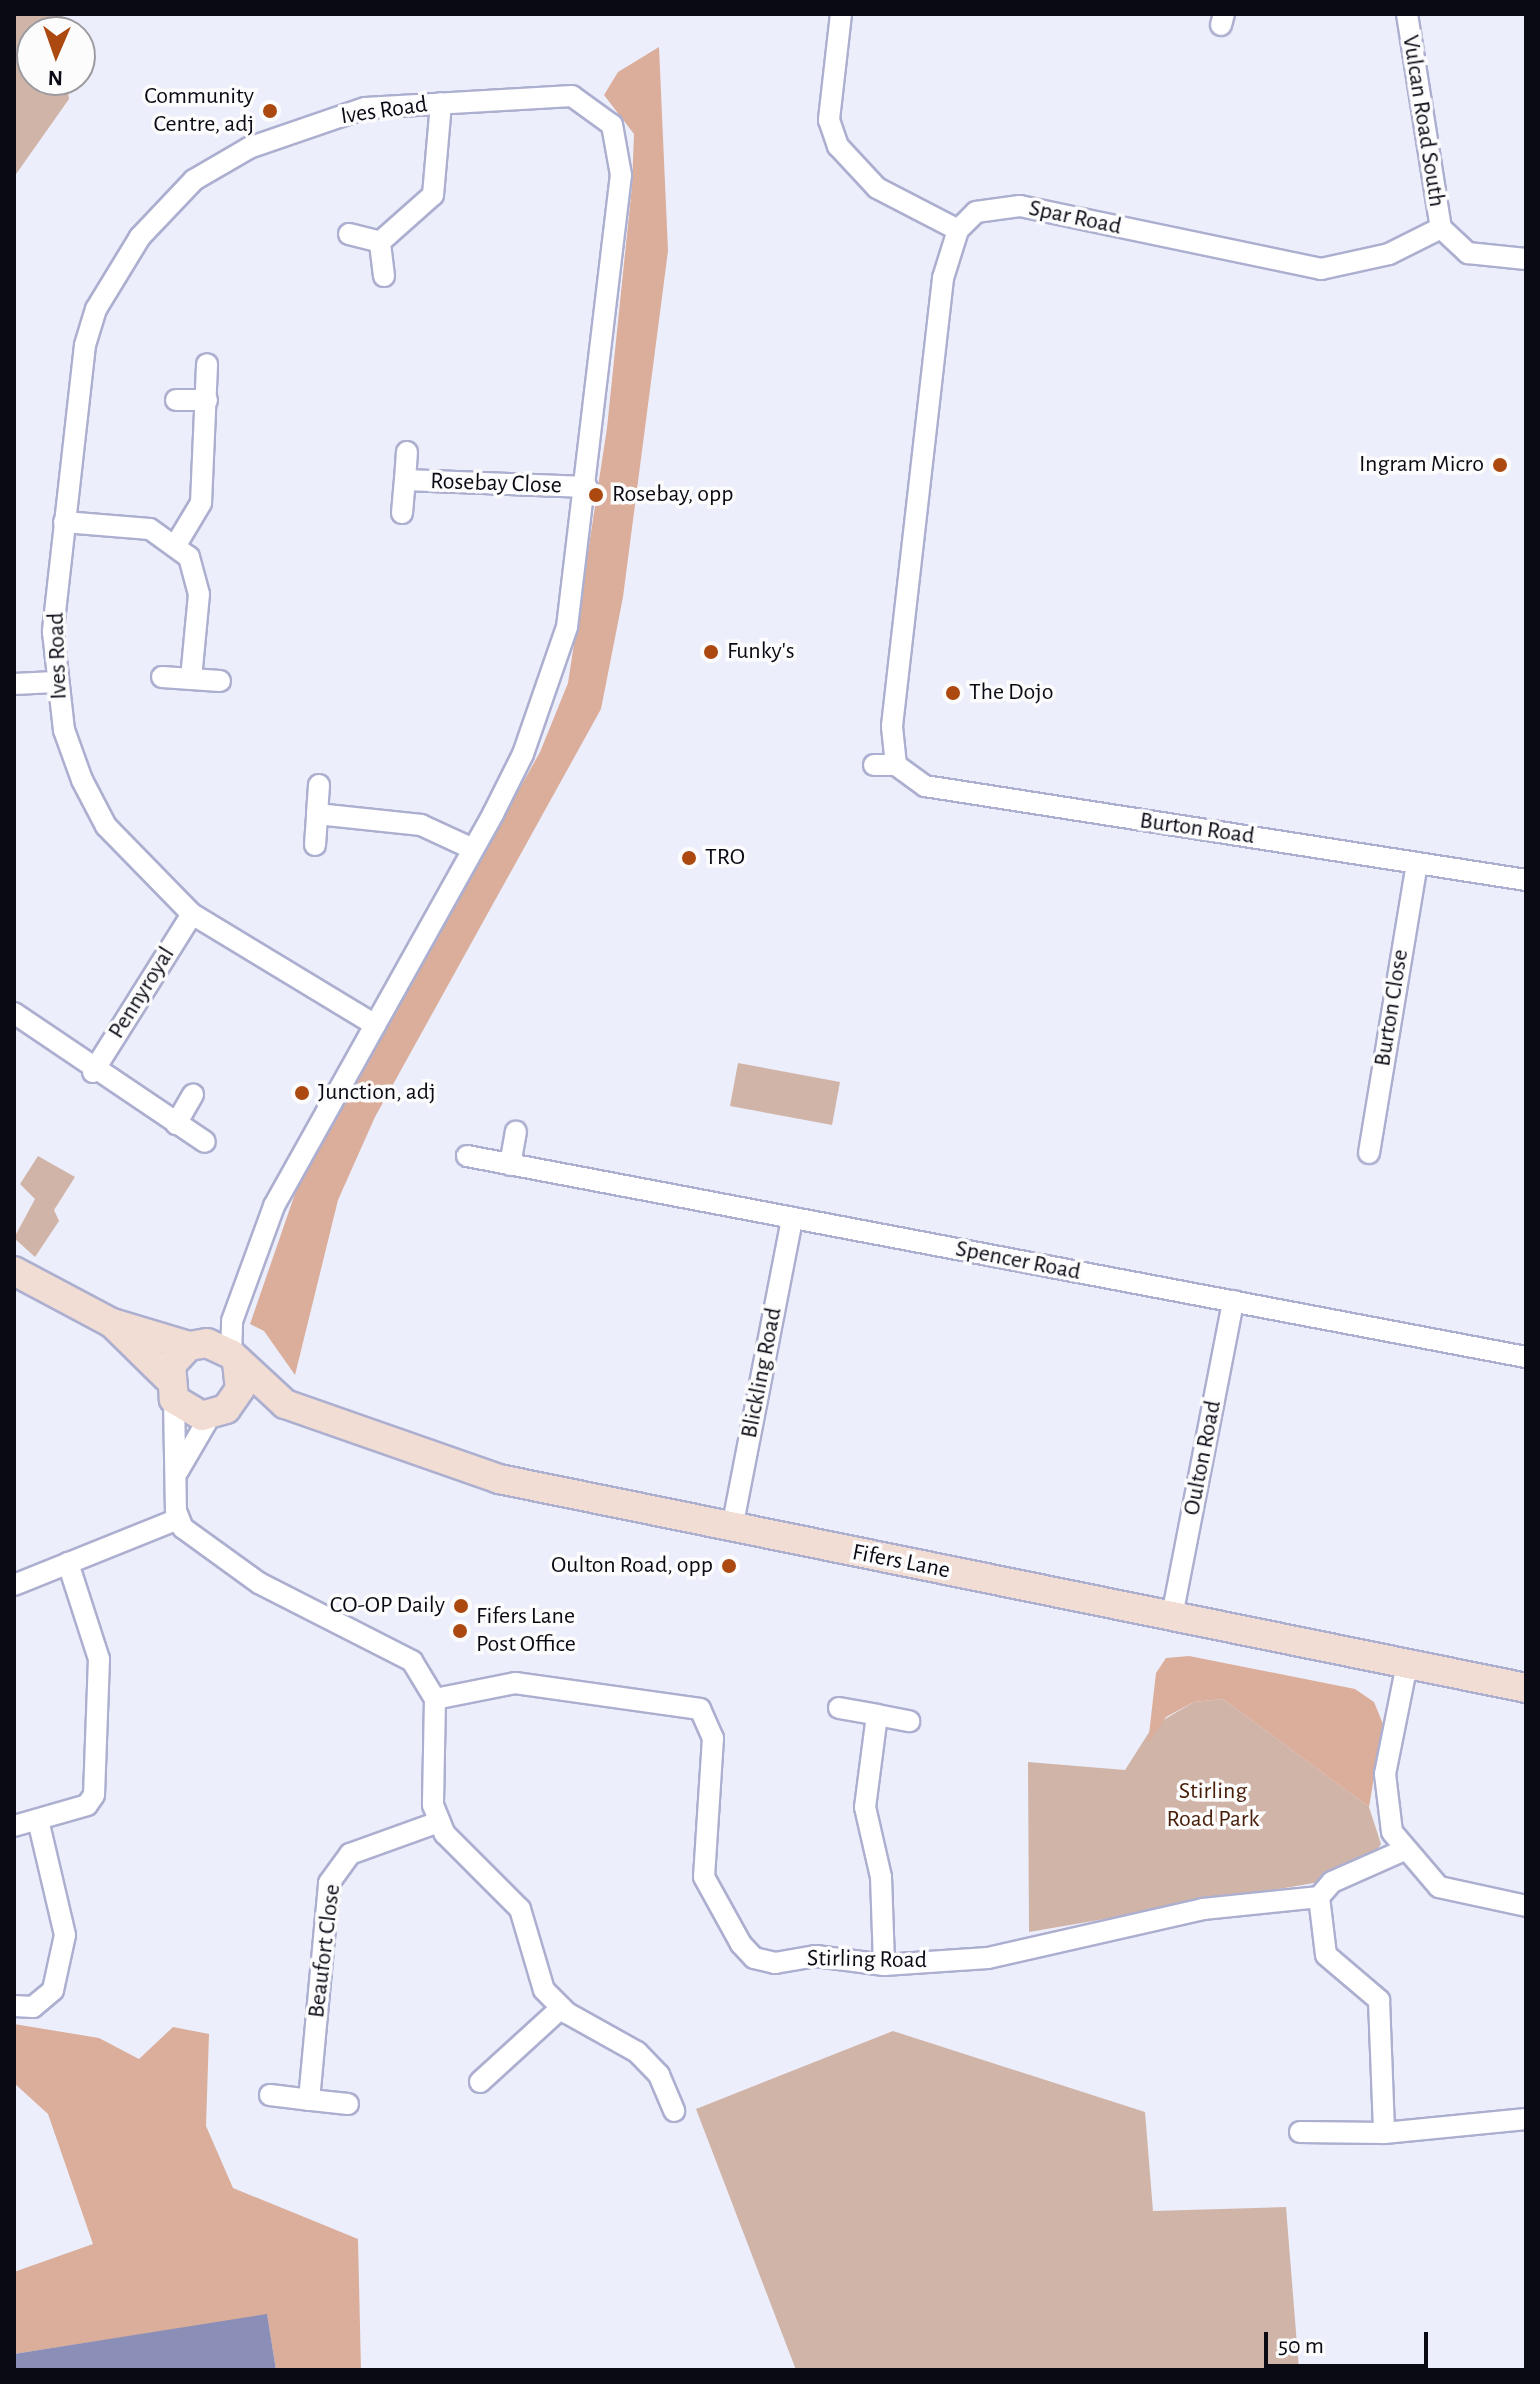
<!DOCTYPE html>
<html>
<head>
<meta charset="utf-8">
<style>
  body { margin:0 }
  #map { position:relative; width:1540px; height:2384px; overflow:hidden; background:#eceefb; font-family:"Alegreya Sans",sans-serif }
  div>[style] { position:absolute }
  .green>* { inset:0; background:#d1b4a8 }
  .forest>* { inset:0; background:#daae9b }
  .water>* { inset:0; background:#8b8eb6 }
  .roads { filter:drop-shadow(2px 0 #acafcf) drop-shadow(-2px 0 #acafcf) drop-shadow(0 2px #acafcf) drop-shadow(0 -2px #acafcf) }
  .street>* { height:20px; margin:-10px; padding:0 10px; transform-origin:10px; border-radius:10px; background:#fff }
  .secondary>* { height:28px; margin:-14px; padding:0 14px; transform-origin:14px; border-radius:14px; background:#f2ddd4 }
  .dots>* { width:22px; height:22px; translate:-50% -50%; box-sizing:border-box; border:4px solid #fcfcfc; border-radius:50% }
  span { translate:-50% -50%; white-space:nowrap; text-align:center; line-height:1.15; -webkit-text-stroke:7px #fcfcfc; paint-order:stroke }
  .poi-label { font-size:24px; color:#0a0a15 }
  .right { translate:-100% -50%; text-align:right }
  .left { translate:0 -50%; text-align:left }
  .street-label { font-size:24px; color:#0a0a15 }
  .park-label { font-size:24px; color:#471d08 }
  .frame { position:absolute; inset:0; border:16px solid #0a0a15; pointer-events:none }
  .north { position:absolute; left:16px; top:16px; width:80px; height:80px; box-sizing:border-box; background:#fcfcfc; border:2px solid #9b9ba0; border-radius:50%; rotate:182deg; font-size:22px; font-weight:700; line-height:32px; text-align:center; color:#0a0a15 }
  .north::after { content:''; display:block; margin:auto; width:28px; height:36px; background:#ac4911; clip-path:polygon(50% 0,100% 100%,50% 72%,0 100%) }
  .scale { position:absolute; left:1264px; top:2332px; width:164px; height:36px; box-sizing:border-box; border:4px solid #0a0a15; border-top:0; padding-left:10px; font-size:24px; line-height:28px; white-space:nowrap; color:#0a0a15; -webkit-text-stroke:6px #fcfcfc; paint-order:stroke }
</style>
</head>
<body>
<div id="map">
  <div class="green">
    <i style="clip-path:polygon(14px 14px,63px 14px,64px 32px,32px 32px,32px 80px,67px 80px,69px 99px,14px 177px)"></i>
    <i style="clip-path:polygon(738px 1063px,840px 1082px,832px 1125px,730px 1106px)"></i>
    <i style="clip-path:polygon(38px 1156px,75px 1177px,54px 1210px,59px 1221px,35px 1257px,14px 1238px,35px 1199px,20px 1184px)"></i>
    <i style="clip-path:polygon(1223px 1699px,1369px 1807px,1381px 1844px,1373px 1856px,1314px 1883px,1029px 1932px,1028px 1762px,1125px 1770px,1153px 1726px,1194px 1702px)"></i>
    <i style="clip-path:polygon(893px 2031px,1145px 2112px,1153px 2211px,1286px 2207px,1299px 2370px,796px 2370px,696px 2109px)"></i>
  </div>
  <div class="forest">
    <i style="clip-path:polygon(659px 47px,668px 251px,623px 597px,601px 709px,375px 1117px,338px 1200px,295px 1375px,264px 1331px,250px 1324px,298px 1185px,540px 752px,568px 683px,607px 428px,632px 186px,634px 134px,604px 95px,618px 72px)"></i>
    <i style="clip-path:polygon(1189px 1656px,1355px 1689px,1374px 1702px,1383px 1724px,1369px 1807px,1223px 1699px,1194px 1702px,1166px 1717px,1148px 1743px,1156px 1673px,1166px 1658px)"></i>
    <i style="clip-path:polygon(14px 2024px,99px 2038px,139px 2059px,173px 2027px,209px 2034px,206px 2126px,233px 2188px,358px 2239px,361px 2370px,276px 2370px,267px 2315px,14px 2354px,14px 2272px,93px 2244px,48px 2114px,14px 2083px)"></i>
  </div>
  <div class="water">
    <i style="clip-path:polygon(267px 2314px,276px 2370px,14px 2370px,14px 2354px)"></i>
  </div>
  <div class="roads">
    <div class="street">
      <i style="left:841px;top:14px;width:107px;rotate:96.5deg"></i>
      <i style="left:829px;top:120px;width:28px;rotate:71deg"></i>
      <i style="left:838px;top:146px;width:57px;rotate:47.1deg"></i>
      <i style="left:877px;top:188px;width:91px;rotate:27.4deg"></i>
      <i style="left:1407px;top:14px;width:217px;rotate:81deg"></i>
      <i style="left:1441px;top:228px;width:37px;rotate:43deg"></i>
      <i style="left:1468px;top:253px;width:58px;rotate:5.9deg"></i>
      <i style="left:1221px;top:25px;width:11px;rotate:-75deg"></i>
      <i style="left:349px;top:234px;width:32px;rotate:14deg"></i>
      <i style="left:384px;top:276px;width:34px;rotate:-97deg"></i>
      <i style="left:380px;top:242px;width:71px;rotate:-41.6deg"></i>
      <i style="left:433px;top:195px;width:92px;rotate:-85deg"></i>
      <i style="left:176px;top:400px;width:31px"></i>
      <i style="left:405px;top:480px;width:28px;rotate:-86deg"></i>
      <i style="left:402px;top:513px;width:33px;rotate:-85deg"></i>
      <i style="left:405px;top:480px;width:182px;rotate:2.2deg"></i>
      <i style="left:64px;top:522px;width:86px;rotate:4.7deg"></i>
      <i style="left:150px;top:529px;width:48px;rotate:35.7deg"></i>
      <i style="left:189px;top:557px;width:38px;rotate:75deg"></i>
      <i style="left:199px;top:594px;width:85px;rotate:95.4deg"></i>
      <i style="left:191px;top:679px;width:29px;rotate:-176deg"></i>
      <i style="left:177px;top:543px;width:47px;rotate:-59deg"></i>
      <i style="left:201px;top:503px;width:139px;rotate:-87.5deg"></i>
      <i style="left:191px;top:679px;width:29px;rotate:4deg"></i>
      <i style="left:14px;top:684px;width:41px;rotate:-2.8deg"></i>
      <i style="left:874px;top:765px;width:22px"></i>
      <i style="left:896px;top:765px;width:36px;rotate:36deg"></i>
      <i style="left:925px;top:786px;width:608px;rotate:8.89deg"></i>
      <i style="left:896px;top:765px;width:39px;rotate:-96deg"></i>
      <i style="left:892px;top:726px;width:451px;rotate:-83.5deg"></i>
      <i style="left:943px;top:278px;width:50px;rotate:-72.6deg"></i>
      <i style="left:958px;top:230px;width:25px;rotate:-45deg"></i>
      <i style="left:976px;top:212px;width:44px;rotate:-7.8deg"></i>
      <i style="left:1020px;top:206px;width:308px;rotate:11.8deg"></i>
      <i style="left:1321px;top:269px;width:70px;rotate:-12.4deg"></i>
      <i style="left:1389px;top:254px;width:58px;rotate:-26.6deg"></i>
      <i style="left:317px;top:814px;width:29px;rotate:-86deg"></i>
      <i style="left:315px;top:845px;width:31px;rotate:-86deg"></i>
      <i style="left:317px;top:814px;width:105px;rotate:6deg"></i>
      <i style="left:421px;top:825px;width:57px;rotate:24.8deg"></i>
      <i style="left:14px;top:1013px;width:230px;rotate:34deg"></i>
      <i style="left:93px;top:1072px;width:186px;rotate:-57.9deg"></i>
      <i style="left:176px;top:1124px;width:34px;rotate:-60deg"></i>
      <i style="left:1369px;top:1153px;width:294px;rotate:-80.6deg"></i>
      <i style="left:467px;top:1156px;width:1078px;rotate:10.75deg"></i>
      <i style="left:510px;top:1165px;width:34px;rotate:-80deg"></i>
      <i style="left:231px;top:1354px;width:33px;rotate:-88deg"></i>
      <i style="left:232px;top:1321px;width:122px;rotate:-69.9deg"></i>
      <i style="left:274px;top:1206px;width:449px;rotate:-60.8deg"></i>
      <i style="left:493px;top:814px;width:67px;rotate:-63.4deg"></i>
      <i style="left:523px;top:754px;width:134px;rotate:-70.9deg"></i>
      <i style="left:567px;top:627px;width:455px;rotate:-83.2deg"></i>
      <i style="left:621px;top:175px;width:51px;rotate:-100.2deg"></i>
      <i style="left:612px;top:125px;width:49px;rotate:-144.1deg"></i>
      <i style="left:572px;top:96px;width:207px;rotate:176.7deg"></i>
      <i style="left:365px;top:108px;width:123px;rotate:161deg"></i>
      <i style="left:249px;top:148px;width:64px;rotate:149.8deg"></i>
      <i style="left:194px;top:180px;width:79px;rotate:133.5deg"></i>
      <i style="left:140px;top:237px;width:84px;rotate:121.4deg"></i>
      <i style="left:96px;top:309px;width:38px;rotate:107deg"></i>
      <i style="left:85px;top:345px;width:289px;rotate:96.4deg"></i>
      <i style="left:53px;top:632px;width:99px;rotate:83.6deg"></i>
      <i style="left:64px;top:730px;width:53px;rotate:70.2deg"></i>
      <i style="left:82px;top:780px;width:52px;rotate:62.4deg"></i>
      <i style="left:106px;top:826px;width:123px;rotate:45.7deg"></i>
      <i style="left:192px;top:914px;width:214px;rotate:31.2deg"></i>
      <i style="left:174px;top:1399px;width:112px;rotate:89deg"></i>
      <i style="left:176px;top:1511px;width:18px;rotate:68deg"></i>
      <i style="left:183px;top:1528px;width:94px;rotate:35.9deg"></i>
      <i style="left:259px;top:1583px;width:172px;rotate:27deg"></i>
      <i style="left:412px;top:1661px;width:44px;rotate:58.8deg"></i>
      <i style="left:435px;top:1699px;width:106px;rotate:91.1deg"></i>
      <i style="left:433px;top:1805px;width:31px;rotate:68deg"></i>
      <i style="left:445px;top:1834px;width:106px;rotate:45deg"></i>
      <i style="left:520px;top:1909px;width:84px;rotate:73.5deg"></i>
      <i style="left:544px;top:1990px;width:33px;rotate:45deg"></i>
      <i style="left:567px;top:2013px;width:80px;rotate:29.1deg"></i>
      <i style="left:637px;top:2052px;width:32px;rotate:46deg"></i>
      <i style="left:659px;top:2075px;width:39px;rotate:67deg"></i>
      <i style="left:178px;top:1471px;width:64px;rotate:-59.8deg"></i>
      <i style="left:732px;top:1528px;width:316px;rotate:-79deg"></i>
      <i style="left:14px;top:1585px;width:177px;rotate:-21.9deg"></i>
      <i style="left:1172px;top:1616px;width:321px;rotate:-79deg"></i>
      <i style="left:1407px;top:1664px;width:112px;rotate:101.3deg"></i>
      <i style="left:1385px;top:1774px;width:58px;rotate:83.1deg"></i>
      <i style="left:1392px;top:1832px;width:72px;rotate:49.5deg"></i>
      <i style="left:1439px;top:1887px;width:89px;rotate:12.3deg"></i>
      <i style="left:435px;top:1699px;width:82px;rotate:-11.3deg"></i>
      <i style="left:515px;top:1683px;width:187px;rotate:8deg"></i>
      <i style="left:700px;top:1709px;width:32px;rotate:66deg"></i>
      <i style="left:713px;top:1738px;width:139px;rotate:93.7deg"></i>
      <i style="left:704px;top:1877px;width:77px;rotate:61.1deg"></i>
      <i style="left:741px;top:1944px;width:19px;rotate:47deg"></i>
      <i style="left:754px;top:1958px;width:22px;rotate:13deg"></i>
      <i style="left:775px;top:1963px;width:42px;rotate:-9.7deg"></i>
      <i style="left:816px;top:1956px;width:69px;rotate:7.5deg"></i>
      <i style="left:884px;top:1965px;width:104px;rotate:-3.9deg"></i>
      <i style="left:988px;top:1958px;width:221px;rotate:-12.8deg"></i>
      <i style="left:1203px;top:1909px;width:117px;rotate:-5.9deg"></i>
      <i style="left:1319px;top:1897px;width:20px;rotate:-49deg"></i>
      <i style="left:1332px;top:1882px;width:77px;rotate:-23.9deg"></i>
      <i style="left:839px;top:1708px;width:39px;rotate:10deg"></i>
      <i style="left:877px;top:1715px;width:93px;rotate:97.4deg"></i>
      <i style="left:865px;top:1807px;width:72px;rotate:77.1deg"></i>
      <i style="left:881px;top:1877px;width:88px;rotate:88deg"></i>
      <i style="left:877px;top:1715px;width:33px;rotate:11deg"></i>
      <i style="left:14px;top:1826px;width:76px;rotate:-16deg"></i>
      <i style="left:87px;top:1805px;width:12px;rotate:-55deg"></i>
      <i style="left:94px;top:1795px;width:136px;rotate:-87.9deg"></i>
      <i style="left:99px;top:1659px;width:101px;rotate:-107.9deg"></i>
      <i style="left:1319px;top:1897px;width:58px;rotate:83.1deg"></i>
      <i style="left:1326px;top:1955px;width:70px;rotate:40.3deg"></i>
      <i style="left:1379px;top:2000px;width:133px;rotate:87.8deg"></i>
      <i style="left:14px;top:2006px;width:19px;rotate:3deg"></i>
      <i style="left:33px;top:2007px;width:26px;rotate:-40deg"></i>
      <i style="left:53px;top:1990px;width:56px;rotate:-77.7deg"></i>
      <i style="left:65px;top:1935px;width:118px;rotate:-103.2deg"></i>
      <i style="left:480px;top:2082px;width:110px;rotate:-42.4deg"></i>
      <i style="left:270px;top:2095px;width:39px;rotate:7deg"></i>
      <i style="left:348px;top:2104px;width:39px;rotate:-174deg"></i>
      <i style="left:309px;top:2100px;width:218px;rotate:-84.7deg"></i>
      <i style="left:329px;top:1883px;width:36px;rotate:-54deg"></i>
      <i style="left:350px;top:1854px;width:95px;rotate:-19.8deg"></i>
      <i style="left:1300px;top:2132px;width:84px;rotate:0.7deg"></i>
      <i style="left:1384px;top:2133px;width:143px;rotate:-5.6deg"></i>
    </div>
    <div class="secondary">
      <i style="left:14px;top:1271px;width:111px;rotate:28deg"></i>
      <i style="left:112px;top:1323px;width:80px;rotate:16.6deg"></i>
      <i style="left:113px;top:1324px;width:77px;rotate:44.5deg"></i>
      <i style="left:237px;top:1362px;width:27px;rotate:84deg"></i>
      <i style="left:240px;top:1389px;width:24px;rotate:125deg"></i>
      <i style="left:226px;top:1409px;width:25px;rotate:164deg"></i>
      <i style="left:202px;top:1416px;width:33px;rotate:-149deg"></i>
      <i style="left:174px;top:1399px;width:34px;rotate:-95deg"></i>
      <i style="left:171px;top:1365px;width:26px;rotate:-47deg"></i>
      <i style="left:189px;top:1346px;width:18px;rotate:-9deg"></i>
      <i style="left:207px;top:1343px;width:26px;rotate:25deg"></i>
      <i style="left:231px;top:1354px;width:74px;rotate:42.8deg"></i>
      <i style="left:285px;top:1404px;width:227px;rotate:19.3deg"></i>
      <i style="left:499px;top:1479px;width:1048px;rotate:11.5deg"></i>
    </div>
  </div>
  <div class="dots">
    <i style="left:270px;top:111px;background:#ac4911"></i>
    <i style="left:1500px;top:465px;background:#ac4911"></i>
    <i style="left:596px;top:495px;background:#ac4911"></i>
    <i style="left:711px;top:652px;background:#ac4911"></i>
    <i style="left:953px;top:693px;background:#ac4911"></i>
    <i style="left:689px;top:858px;background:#ac4911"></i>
    <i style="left:302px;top:1093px;background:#ac4911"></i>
    <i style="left:729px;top:1566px;background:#ac4911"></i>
    <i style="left:461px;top:1606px;background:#ac4911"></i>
    <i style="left:460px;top:1631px;background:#ac4911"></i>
  </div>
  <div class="poi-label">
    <span class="right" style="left:254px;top:111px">Community<br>Centre, adj</span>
    <span class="right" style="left:1484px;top:465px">Ingram Micro</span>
    <span class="left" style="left:612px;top:495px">Rosebay, opp</span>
    <span class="left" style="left:727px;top:652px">Funky's</span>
    <span class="left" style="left:969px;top:693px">The Dojo</span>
    <span class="left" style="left:705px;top:858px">TRO</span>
    <span class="left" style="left:318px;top:1093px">Junction, adj</span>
    <span class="right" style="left:713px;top:1566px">Oulton Road, opp</span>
    <span class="right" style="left:445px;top:1606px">CO-OP Daily</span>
    <span class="left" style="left:476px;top:1631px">Fifers Lane<br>Post Office</span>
  </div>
  <div class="street-label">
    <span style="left:384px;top:111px;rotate:-8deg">Ives Road</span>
    <span style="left:1423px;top:121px;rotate:81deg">Vulcan Road South</span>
    <span style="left:1075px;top:218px;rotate:12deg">Spar Road</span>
    <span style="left:496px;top:484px;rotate:2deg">Rosebay Close</span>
    <span style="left:58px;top:656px;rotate:-92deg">Ives Road</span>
    <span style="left:1197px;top:829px;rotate:8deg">Burton Road</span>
    <span style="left:142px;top:993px;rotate:-58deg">Pennyroyal</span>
    <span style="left:1392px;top:1008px;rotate:-81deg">Burton Close</span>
    <span style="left:1018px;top:1261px;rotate:11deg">Spencer Road</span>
    <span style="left:762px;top:1373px;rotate:-79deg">Blickling Road</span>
    <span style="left:1203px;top:1458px;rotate:-79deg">Oulton Road</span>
    <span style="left:901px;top:1562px;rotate:11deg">Fifers Lane</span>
    <span style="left:325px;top:1951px;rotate:-83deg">Beaufort Close</span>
    <span style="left:867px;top:1960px;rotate:1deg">Stirling Road</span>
  </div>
  <div class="park-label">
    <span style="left:1213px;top:1806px">Stirling<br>Road Park</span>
  </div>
  <div class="frame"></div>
  <div class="north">N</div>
  <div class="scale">50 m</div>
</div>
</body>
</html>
